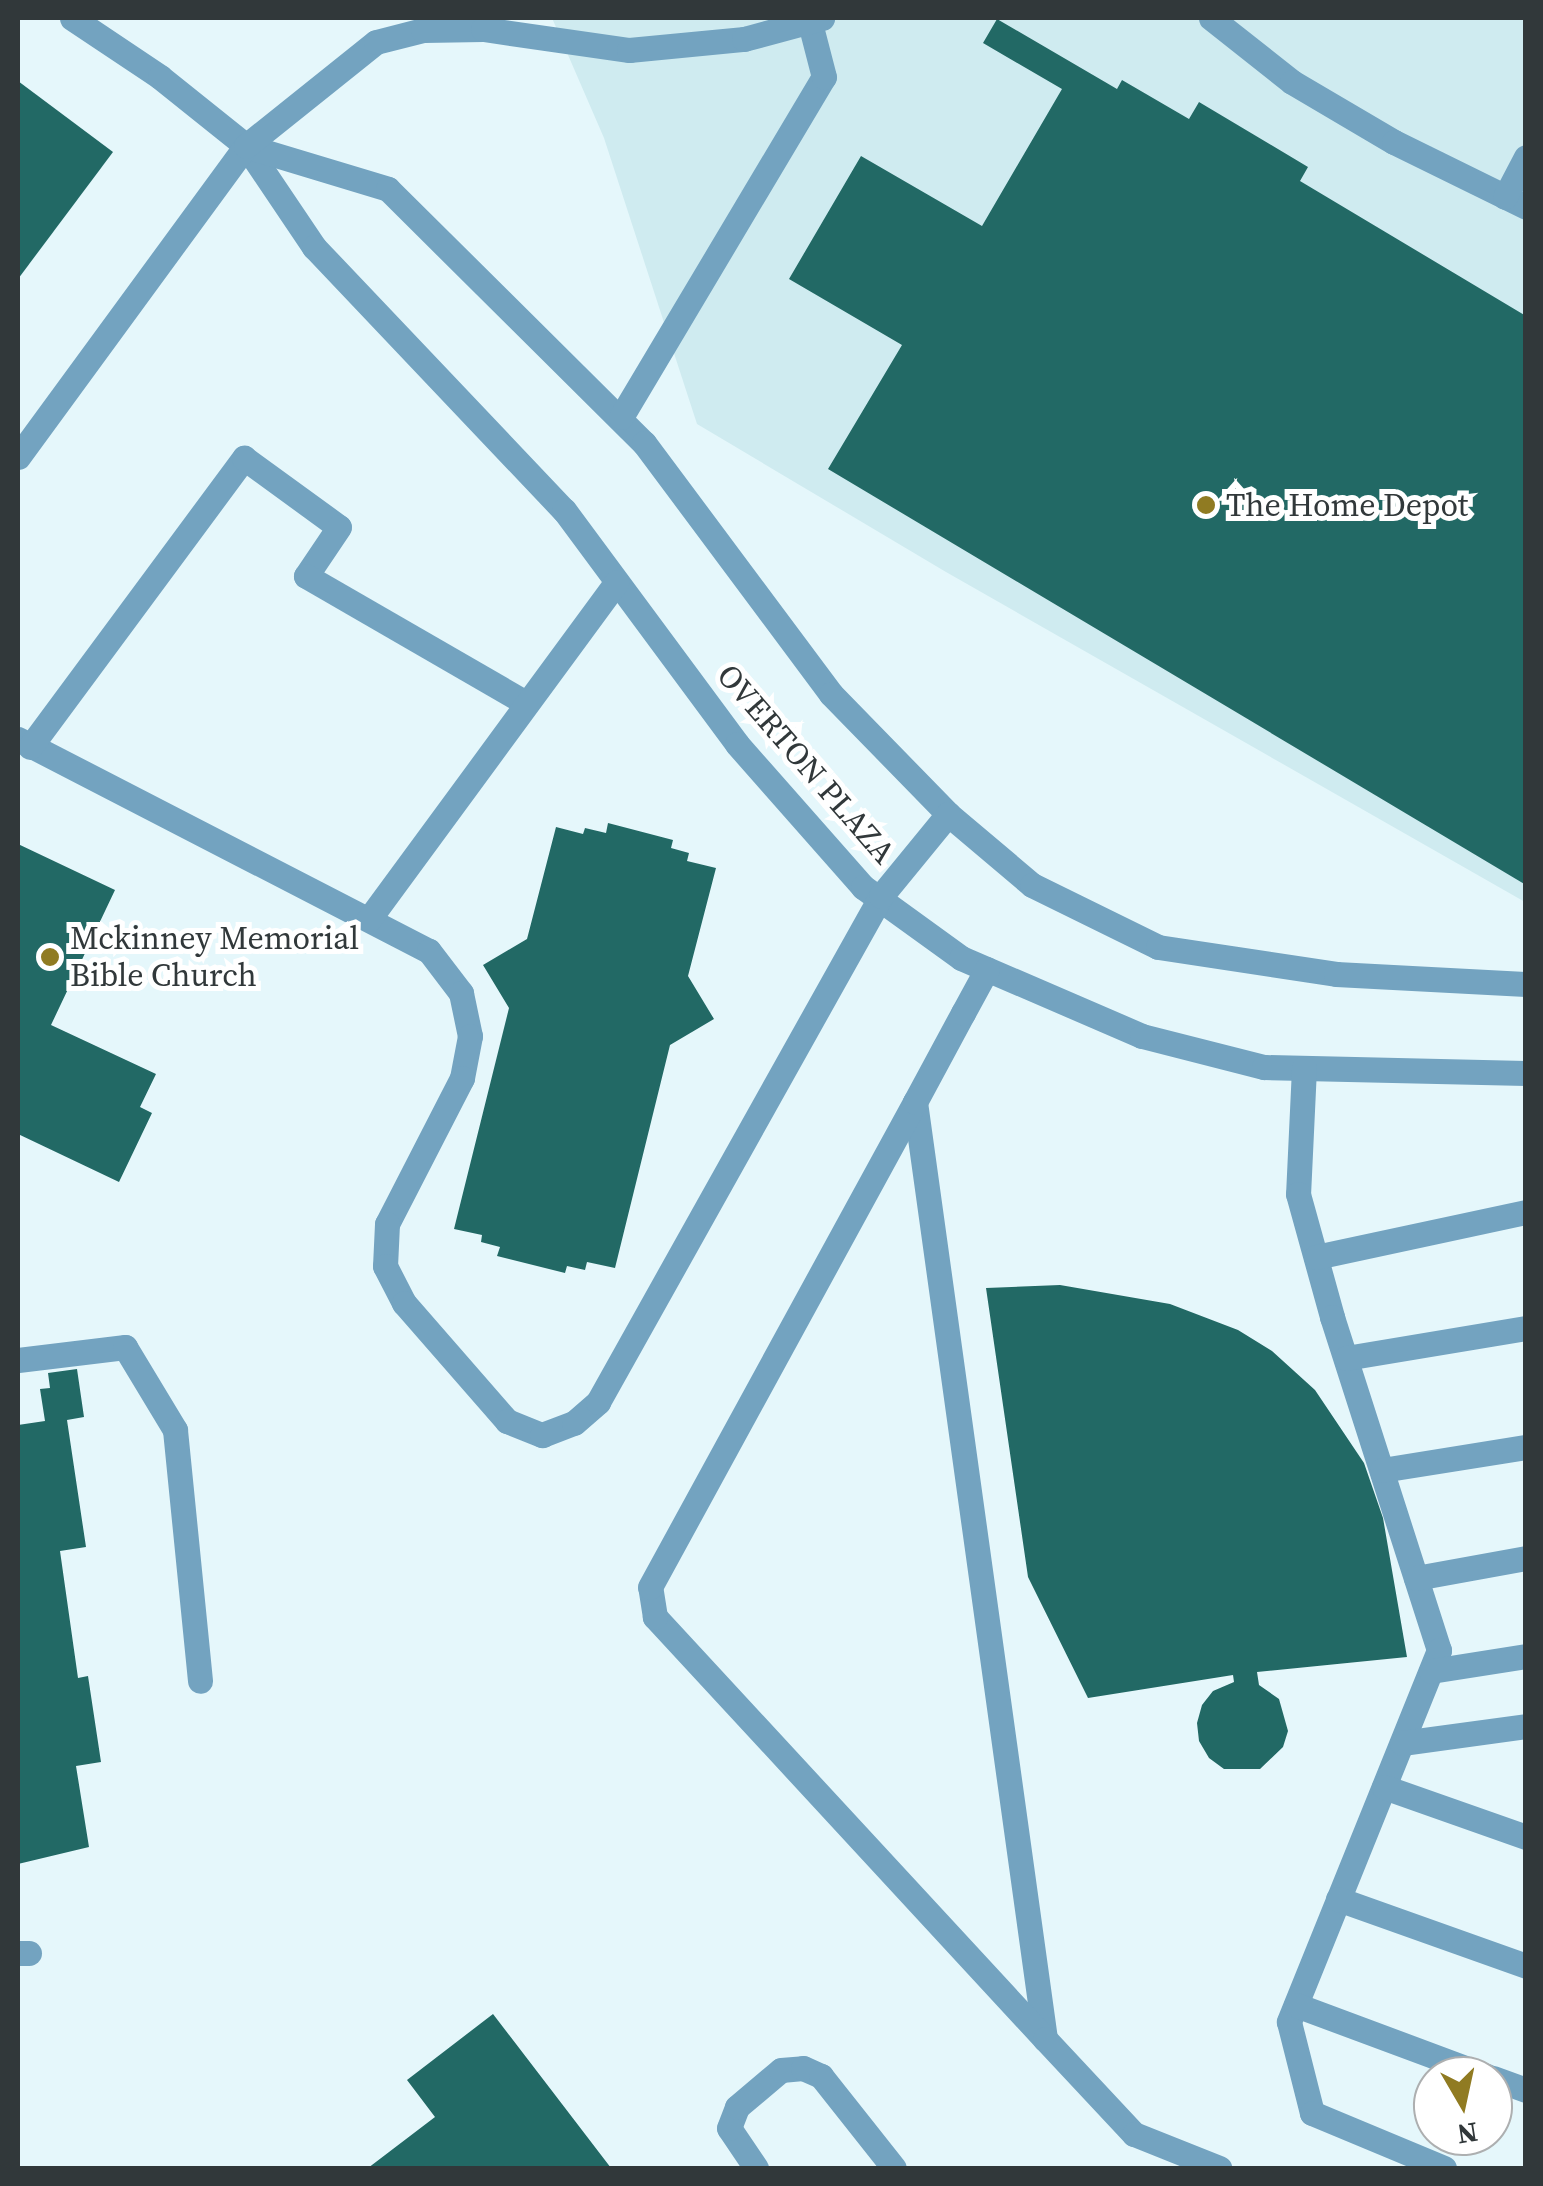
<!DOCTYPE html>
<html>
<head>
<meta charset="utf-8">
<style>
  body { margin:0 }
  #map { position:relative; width:1543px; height:2186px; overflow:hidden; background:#e5f7fb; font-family:"Source Serif 4",serif }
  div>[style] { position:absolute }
  .built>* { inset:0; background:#cfebf0 }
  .building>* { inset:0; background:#226965 }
  .minor>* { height:25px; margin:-12.5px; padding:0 12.5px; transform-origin:12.5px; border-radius:12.5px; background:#73a3c0 }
  .dots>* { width:28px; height:28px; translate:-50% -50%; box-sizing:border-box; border:5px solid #fff; border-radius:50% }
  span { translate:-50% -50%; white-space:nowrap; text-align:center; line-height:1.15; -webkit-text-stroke:10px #fff; paint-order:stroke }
  .poi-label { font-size:32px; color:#31383a }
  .left { translate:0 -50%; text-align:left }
  .street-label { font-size:32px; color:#31383a }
  .frame { position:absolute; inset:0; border:20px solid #31383a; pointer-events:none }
  .north { position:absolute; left:1413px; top:2056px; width:100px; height:100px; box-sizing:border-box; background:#fff; border:2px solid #adafb0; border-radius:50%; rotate:171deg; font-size:28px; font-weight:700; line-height:40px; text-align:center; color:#31383a }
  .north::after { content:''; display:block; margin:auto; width:35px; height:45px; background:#907b22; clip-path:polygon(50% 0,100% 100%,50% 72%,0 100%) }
</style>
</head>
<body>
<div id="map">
  <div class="built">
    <i style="clip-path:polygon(552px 18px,1525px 18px,1525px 902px,946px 572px,697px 424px,604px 138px)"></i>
  </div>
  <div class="building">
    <i style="clip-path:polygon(997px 19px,1117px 89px,1122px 80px,1189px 119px,1199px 102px,1308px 167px,1300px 181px,1526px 316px,1526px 885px,828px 469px,902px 345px,789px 279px,861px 156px,982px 226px,1062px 89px,983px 43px)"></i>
    <i style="clip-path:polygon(18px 81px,113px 152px,18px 279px)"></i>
    <i style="clip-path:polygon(608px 823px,673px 840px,671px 848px,689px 853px,687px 861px,716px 868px,688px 976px,714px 1019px,670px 1045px,615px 1268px,587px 1262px,585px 1270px,567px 1266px,565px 1273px,497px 1256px,500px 1247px,481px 1242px,482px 1235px,454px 1229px,509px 1008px,483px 965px,527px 939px,556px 827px,583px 834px,585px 828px,606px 833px)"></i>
    <i style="clip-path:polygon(18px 844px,115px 890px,51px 1025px,156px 1074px,140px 1107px,152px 1113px,119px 1182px,18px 1134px)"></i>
    <i style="clip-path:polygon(1060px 1285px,1170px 1304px,1238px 1330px,1272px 1351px,1315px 1390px,1364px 1463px,1383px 1518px,1407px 1657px,1257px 1672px,1259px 1685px,1279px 1699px,1288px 1731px,1283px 1747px,1260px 1769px,1224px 1769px,1209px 1758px,1199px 1741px,1197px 1723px,1202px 1705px,1213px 1691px,1234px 1682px,1233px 1675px,1088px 1698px,1028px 1577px,986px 1288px)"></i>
    <i style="clip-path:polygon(77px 1369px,84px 1417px,67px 1420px,86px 1547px,60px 1551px,78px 1678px,88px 1676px,101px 1762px,76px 1766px,89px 1847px,18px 1864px,18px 1425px,45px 1421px,40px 1389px,50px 1388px,48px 1373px)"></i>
    <i style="clip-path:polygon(493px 2014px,611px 2168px,368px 2168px,435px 2117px,407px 2080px)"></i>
  </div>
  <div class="minor">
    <i style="left:72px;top:18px;width:106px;rotate:33.8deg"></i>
    <i style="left:160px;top:77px;width:110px;rotate:38.7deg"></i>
    <i style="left:246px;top:146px;width:122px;rotate:56deg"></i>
    <i style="left:314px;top:247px;width:363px;rotate:46.5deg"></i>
    <i style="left:564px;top:510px;width:291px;rotate:53.5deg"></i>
    <i style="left:737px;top:744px;width:191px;rotate:48.6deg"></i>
    <i style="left:863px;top:887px;width:121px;rotate:35.9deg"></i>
    <i style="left:961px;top:958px;width:197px;rotate:23.3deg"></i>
    <i style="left:1142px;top:1036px;width:126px;rotate:14.3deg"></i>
    <i style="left:1264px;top:1067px;width:262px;rotate:1.3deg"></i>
    <i style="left:1211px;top:18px;width:103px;rotate:38.3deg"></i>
    <i style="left:1292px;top:82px;width:118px;rotate:30.5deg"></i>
    <i style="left:1394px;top:142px;width:147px;rotate:26.2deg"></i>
    <i style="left:246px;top:146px;width:148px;rotate:16.8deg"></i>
    <i style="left:388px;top:189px;width:361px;rotate:44.8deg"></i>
    <i style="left:644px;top:443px;width:313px;rotate:53.3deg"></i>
    <i style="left:831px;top:694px;width:168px;rotate:45.7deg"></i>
    <i style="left:948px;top:814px;width:110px;rotate:40.2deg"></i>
    <i style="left:1032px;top:885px;width:140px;rotate:26.2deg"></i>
    <i style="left:1158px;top:947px;width:180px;rotate:8.6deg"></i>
    <i style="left:1336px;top:974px;width:190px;rotate:3deg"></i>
    <i style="left:1505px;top:197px;width:45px;rotate:-62.3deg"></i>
    <i style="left:621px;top:417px;width:396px;rotate:-59.2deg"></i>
    <i style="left:824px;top:77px;width:56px;rotate:-104.5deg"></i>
    <i style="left:18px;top:457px;width:386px;rotate:-53.8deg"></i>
    <i style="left:246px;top:146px;width:166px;rotate:-38.7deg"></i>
    <i style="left:376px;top:42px;width:49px;rotate:-14.3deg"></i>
    <i style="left:423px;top:30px;width:60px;rotate:-1deg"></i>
    <i style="left:483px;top:29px;width:148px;rotate:8.2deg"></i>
    <i style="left:629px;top:50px;width:116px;rotate:-5.5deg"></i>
    <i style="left:744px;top:39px;width:81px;rotate:-15.1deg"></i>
    <i style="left:18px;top:739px;width:462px;rotate:27.3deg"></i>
    <i style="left:429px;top:951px;width:53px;rotate:52.7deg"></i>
    <i style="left:461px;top:993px;width:44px;rotate:78.2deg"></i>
    <i style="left:470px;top:1036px;width:43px;rotate:100.8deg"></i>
    <i style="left:462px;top:1078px;width:164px;rotate:117.2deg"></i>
    <i style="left:387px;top:1224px;width:42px;rotate:92.7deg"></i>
    <i style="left:385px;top:1266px;width:42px;rotate:62.8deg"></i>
    <i style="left:404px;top:1303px;width:157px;rotate:48.9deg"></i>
    <i style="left:507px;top:1421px;width:38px;rotate:22deg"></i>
    <i style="left:542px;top:1435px;width:34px;rotate:-21deg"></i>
    <i style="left:574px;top:1423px;width:32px;rotate:-41deg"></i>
    <i style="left:598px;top:1402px;width:580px;rotate:-60.78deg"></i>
    <i style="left:881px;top:896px;width:106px;rotate:-50.7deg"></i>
    <i style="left:30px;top:747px;width:360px;rotate:-53.5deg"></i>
    <i style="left:244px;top:458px;width:117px;rotate:36deg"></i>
    <i style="left:339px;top:527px;width:59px;rotate:124deg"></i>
    <i style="left:306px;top:576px;width:252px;rotate:30deg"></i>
    <i style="left:369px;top:919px;width:418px;rotate:-53.7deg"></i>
    <i style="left:1304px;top:1068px;width:126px;rotate:92.7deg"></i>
    <i style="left:1298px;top:1194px;width:128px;rotate:74.5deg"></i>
    <i style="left:1332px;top:1317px;width:350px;rotate:72.2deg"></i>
    <i style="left:1439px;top:1650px;width:401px;rotate:112deg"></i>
    <i style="left:1289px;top:2022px;width:94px;rotate:75.8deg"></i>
    <i style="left:1312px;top:2113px;width:143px;rotate:22.6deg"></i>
    <i style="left:915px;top:1102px;width:946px;rotate:82.1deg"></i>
    <i style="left:1045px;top:2039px;width:575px;rotate:-132.74deg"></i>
    <i style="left:655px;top:1617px;width:30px;rotate:-99deg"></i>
    <i style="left:650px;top:1587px;width:553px;rotate:-61.35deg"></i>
    <i style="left:915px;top:1102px;width:101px;rotate:-61.7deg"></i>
    <i style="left:963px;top:1013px;width:50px;rotate:-61.4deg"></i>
    <i style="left:1316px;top:1257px;width:215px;rotate:-12.1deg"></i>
    <i style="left:1346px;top:1358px;width:182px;rotate:-9.5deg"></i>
    <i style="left:18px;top:1360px;width:108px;rotate:-6.9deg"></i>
    <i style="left:125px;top:1347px;width:97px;rotate:58.9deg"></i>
    <i style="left:175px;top:1430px;width:252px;rotate:84.3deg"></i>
    <i style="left:1382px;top:1470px;width:146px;rotate:-9.1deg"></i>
    <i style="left:1416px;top:1578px;width:112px;rotate:-10.3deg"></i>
    <i style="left:1431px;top:1671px;width:96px;rotate:-9deg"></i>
    <i style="left:1402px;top:1743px;width:125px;rotate:-7.8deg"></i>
    <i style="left:1384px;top:1787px;width:151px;rotate:19.4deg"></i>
    <i style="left:1338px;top:1899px;width:200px;rotate:19.6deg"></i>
    <i style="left:18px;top:1953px;width:11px"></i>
    <i style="left:1296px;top:2005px;width:204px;rotate:20.4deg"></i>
    <i style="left:1045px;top:2039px;width:130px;rotate:46.9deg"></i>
    <i style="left:1134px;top:2134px;width:92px;rotate:21.8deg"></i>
    <i style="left:1493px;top:2078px;width:35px;rotate:20deg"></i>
    <i style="left:756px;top:2168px;width:48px;rotate:-124deg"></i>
    <i style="left:729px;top:2128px;width:22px;rotate:-69deg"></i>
    <i style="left:737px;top:2107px;width:57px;rotate:-40.1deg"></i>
    <i style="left:781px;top:2070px;width:22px;rotate:-5deg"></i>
    <i style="left:803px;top:2068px;width:20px;rotate:24deg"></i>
    <i style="left:821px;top:2076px;width:117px;rotate:51.6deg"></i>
  </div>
  <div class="dots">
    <i style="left:1206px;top:505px;background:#907b22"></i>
    <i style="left:50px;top:957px;background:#907b22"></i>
  </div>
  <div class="poi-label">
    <span class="left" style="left:1226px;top:505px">The Home Depot</span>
    <span class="left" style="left:70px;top:957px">Mckinney Memorial<br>Bible Church</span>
  </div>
  <div class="street-label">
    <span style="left:806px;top:764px;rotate:49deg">OVERTON PLAZA</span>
  </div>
  <div class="frame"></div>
  <div class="north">N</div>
</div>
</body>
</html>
